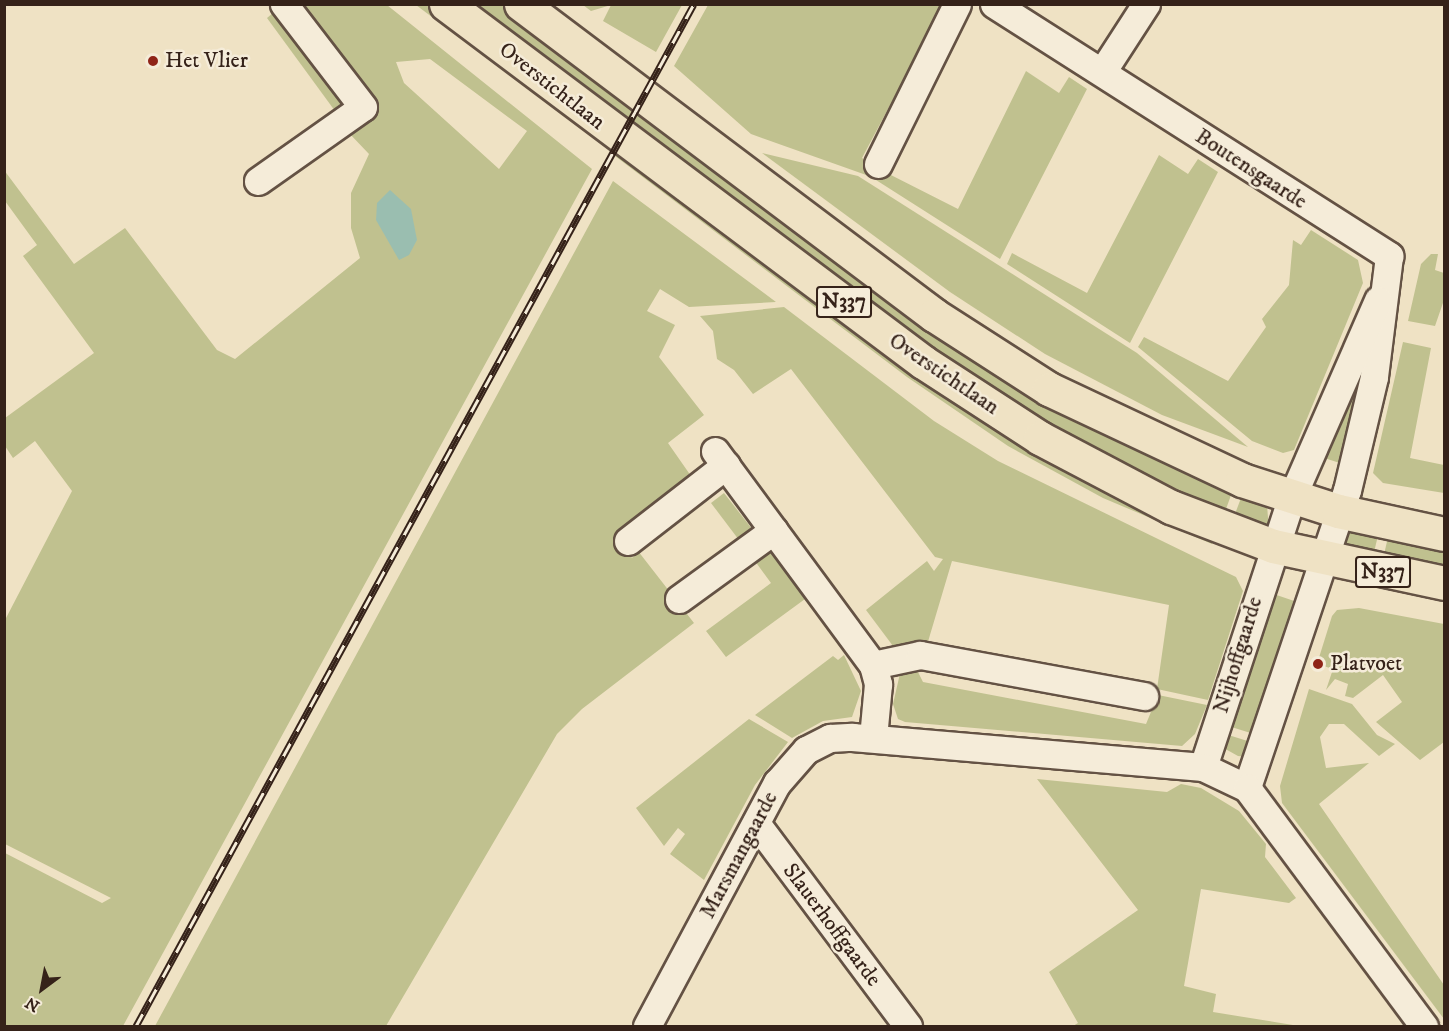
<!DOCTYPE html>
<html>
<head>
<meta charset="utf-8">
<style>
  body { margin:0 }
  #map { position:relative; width:1449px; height:1031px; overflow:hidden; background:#efe2c4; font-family:"IM FELL DW Pica",serif }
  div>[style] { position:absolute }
  .green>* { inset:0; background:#c0c18f }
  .water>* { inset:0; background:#9abeb0 }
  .roads { filter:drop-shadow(2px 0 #645244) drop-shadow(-2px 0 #645244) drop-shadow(0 2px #645244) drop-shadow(0 -2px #645244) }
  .minor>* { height:27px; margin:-13.5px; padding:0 13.5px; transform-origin:13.5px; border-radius:13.5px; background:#f5ecd9 }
  .major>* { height:33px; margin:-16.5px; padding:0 16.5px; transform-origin:16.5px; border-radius:16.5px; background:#efe2c4 }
  .rail>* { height:7px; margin-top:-3.5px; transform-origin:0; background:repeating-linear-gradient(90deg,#f5ecd9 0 14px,#352219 0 28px); box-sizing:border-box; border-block:2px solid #352219 }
  .dots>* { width:16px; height:16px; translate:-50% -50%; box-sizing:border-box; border:3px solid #f5ecd9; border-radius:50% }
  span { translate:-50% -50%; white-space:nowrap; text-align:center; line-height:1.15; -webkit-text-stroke:5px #f5ecd9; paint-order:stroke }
  .shield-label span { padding:2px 4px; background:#f5ecd9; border:2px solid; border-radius:4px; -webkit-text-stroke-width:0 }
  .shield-label { font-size:21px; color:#352219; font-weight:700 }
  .poi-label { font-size:22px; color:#352219 }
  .left { translate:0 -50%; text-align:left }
  .street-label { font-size:22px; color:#352219 }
  .frame { position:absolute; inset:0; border:6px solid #352219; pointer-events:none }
  .north { position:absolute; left:12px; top:959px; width:60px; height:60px; -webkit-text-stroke:4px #f5ecd9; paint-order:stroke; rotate:212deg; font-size:16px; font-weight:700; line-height:24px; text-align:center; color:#352219 }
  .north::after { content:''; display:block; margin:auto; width:21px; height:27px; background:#352219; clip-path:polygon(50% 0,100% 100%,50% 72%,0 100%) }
</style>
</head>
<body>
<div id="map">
  <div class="green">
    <i style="clip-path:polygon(evenodd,292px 5px,387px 5px,592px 169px,123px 1026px,5px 1026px,5px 853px,102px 903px,111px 898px,5px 844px,5px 620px,72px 491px,35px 441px,13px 458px,5px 446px,5px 418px,94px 353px,23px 256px,37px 245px,5px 201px,4px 170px,74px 264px,125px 228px,217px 350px,235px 359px,360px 258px,351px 228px,351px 193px,369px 154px,348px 132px,372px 110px,292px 5px,430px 59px,527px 131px,499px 169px,404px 83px,396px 62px,430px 59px)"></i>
    <i style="clip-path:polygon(416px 5px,434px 5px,615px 141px,610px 151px)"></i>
    <i style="clip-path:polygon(459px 5px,504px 5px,868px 279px,1234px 487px,1222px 520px,1022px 421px)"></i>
    <i style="clip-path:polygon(583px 5px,682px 5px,656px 52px,603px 21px,611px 5px,591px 11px)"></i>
    <i style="clip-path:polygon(708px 5px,943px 5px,862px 158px,873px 165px,869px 176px,751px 134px,674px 66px)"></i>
    <i style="clip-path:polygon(279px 8px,348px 98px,335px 111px,267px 18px)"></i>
    <i style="clip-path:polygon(1026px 71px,1059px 93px,1069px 77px,1087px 89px,1000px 259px,876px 180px,881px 170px,958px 209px)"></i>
    <i style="clip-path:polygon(622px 146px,1216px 534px,1212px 544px,1103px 498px,1008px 446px,907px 377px,615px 156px)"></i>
    <i style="clip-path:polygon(762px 153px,858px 176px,1137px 353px,1248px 447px,1162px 415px,1045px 354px,950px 292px)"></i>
    <i style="clip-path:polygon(1159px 155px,1188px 174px,1198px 159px,1218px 172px,1130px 343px,1007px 264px,1012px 253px,1087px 293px)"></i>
    <i style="clip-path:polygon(613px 181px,776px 302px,689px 307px,660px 289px,647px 311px,675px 325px,659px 357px,704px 415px,668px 443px,691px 476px,615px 533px,632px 558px,638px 551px,694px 623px,582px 709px,557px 734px,386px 1026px,155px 1026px)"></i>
    <i style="clip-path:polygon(1311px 230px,1358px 260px,1363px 283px,1294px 450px,1283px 453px,1252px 441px,1138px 347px,1144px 337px,1228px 381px,1266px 327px,1262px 319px,1289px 285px,1293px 240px,1301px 245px)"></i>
    <i style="clip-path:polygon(1431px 254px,1438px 254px,1435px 270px,1444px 273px,1444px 300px,1435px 326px,1408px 321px,1421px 264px)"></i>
    <i style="clip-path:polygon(784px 307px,934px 421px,998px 461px,1236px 577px,1243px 591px,1208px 700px,1157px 689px,1169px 605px,952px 561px,927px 645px,893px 646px,866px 610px,927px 561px,934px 571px,943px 559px,935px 557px,791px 369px,753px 394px,734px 370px,717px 359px,713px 331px,700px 316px)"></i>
    <i style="clip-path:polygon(1403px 342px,1431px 348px,1410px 458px,1444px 465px,1444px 493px,1383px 483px,1373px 473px)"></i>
    <i style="clip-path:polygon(1356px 359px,1369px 359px,1346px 465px,1318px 456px)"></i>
    <i style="clip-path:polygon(1244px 490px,1267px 505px,1269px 530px,1232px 522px)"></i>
    <i style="clip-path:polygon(724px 493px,756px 534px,742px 544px,711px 503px)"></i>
    <i style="clip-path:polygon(1341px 528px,1379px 531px,1372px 561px,1341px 544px)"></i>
    <i style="clip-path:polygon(1389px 533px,1444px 542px,1444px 575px,1382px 563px)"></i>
    <i style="clip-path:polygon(766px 546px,805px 599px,726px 657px,706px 631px,771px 583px,752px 557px)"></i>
    <i style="clip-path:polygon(1268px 592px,1300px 603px,1257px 735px,1225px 725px)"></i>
    <i style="clip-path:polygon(1359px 608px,1444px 624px,1444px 742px,1420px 760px,1376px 722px,1402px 702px,1383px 675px,1353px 698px,1345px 696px,1348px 684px,1335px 679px,1326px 690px,1333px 669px,1317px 664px,1332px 616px,1337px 610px)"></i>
    <i style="clip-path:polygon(844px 655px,861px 691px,852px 717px,823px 721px,792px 738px,755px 715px,833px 656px,838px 660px)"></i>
    <i style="clip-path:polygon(901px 669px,918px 672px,923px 682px,1146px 724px,1158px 695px,1207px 705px,1195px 734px,1182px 746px,905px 722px,898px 719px,893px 704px)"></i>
    <i style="clip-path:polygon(1309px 689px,1352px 704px,1377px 735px,1395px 744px,1379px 756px,1344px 724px,1329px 724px,1320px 737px,1326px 768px,1369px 763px,1319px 804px,1444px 985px,1444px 1019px,1282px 803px,1280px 786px)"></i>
    <i style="clip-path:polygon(749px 719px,788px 742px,755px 785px,704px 880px,670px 854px,685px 834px,678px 828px,664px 846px,636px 808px)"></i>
    <i style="clip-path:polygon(1222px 733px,1254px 743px,1246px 757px,1238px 756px,1220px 746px)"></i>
    <i style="clip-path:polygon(1037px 779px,1167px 792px,1181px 784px,1201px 788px,1239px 811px,1266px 844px,1265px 857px,1296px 898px,1289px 903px,1201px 889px,1184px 986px,1216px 994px,1213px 1012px,1299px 1026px,1073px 1026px,1078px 1023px,1049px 972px,1138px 910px)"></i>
  </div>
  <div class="water">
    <i style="clip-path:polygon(390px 190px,411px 209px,417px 240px,409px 255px,399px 260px,376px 220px,377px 203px)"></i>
  </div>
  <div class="roads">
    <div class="minor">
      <i style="left:994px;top:4px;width:469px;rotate:32.5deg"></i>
      <i style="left:1389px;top:256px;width:122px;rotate:97.1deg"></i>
      <i style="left:1374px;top:377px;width:116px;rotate:103.4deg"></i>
      <i style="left:1347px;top:490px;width:314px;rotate:108.6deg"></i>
      <i style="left:1102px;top:72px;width:81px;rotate:-57.1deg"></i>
      <i style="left:878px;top:164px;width:178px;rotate:-63.7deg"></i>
      <i style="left:258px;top:181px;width:128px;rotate:-35.2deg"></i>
      <i style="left:363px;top:107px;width:130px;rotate:-127.5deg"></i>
      <i style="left:715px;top:451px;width:266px;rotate:53.6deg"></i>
      <i style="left:873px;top:665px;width:20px;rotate:75deg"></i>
      <i style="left:878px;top:684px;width:54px;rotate:95.3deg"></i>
      <i style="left:628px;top:541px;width:124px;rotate:-37.8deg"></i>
      <i style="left:679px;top:599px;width:117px;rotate:-36deg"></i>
      <i style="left:873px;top:665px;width:48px;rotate:-12deg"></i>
      <i style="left:920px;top:655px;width:228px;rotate:10.4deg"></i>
      <i style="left:1203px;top:767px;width:284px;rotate:-71.8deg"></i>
      <i style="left:1292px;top:497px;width:215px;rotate:-66.4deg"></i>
      <i style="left:756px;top:823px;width:254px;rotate:53.2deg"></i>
      <i style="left:647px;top:1026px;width:276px;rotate:-61.9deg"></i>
      <i style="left:777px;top:783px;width:44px;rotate:-48.7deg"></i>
      <i style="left:806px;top:750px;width:27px;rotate:-27deg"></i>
      <i style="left:830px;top:738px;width:22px;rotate:-3deg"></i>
      <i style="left:852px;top:737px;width:352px;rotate:4.9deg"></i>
      <i style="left:1203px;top:767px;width:49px;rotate:25.5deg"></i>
      <i style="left:1247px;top:788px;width:297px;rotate:53.4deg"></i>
    </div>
    <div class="major">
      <i style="left:446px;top:4px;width:596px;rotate:36.89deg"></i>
      <i style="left:923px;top:362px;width:140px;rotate:33deg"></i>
      <i style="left:1040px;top:438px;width:148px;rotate:27.8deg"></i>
      <i style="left:1171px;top:507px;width:109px;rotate:20.9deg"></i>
      <i style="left:1273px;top:546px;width:175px;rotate:12.2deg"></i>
      <i style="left:521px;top:4px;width:517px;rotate:36.98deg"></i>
      <i style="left:934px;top:315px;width:137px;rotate:32.8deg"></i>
      <i style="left:1049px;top:389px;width:213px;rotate:25.2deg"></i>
      <i style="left:1242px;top:480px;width:101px;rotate:17.9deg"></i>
      <i style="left:1338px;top:511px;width:108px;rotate:12.2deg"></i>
    </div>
  </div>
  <div class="rail">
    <i style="left:136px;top:1026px;width:1164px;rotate:-61.37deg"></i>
  </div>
  <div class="dots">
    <i style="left:153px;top:61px;background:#8f2418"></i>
    <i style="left:1318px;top:664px;background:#8f2418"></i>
  </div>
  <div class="shield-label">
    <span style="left:844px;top:302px">N337</span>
    <span style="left:1383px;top:572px">N337</span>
  </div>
  <div class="poi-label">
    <span class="left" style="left:165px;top:61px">Het Vlier</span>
    <span class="left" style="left:1330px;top:664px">Platvoet</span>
  </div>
  <div class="street-label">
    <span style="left:552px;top:86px;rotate:38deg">Overstichtlaan</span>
    <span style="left:1251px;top:169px;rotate:33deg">Boutensgaarde</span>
    <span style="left:944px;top:374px;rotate:34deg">Overstichtlaan</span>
    <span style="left:1238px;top:655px;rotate:-73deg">Nijhoffgaarde</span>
    <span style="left:739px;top:855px;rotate:-62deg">Marsmangaarde</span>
    <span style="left:832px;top:925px;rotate:53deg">Slauerhoffgaarde</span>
  </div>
  <div class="frame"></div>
  <div class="north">N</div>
</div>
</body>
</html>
